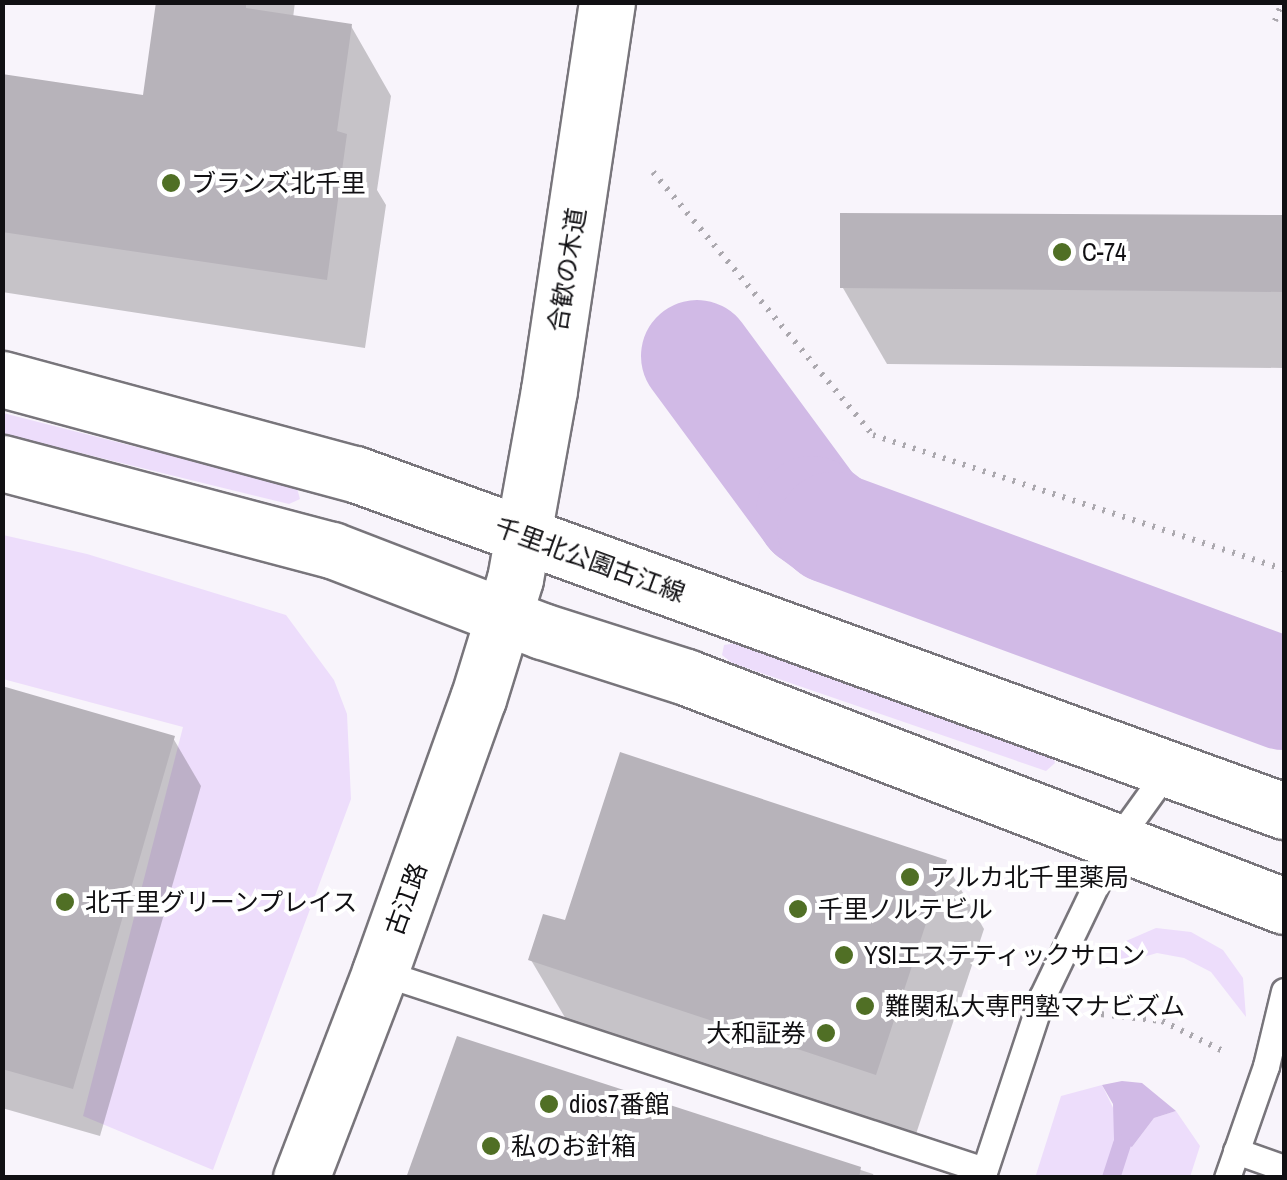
<!DOCTYPE html>
<html>
<head>
<meta charset="utf-8">
<style>
  body { margin:0 }
  #map { position:relative; width:1287px; height:1180px; overflow:hidden; background:#f8f4fb; font-family:"Archivo Narrow","Noto Sans JP",sans-serif }
  div>[style] { position:absolute }
  .green>* { inset:0; background:#edddfb }
  .water>* { inset:0; background:#d1bae6 }
  .shadow>* { inset:0; background:#0003 }
  .stream>* { height:18px; margin:-9px; padding:0 9px; transform-origin:9px; border-radius:9px; background:#d1bae6 }
  .river>* { height:112px; margin:-56px; padding:0 56px; transform-origin:56px; border-radius:56px; background:#d1bae6 }
  .building>* { inset:0; background:#b7b3ba }
  .path>* { height:6px; margin-top:-3px; transform-origin:0; background:repeating-linear-gradient(90deg,#aba8ae 0 2.5px,transparent 0 10.5px) }
  .roads { filter:drop-shadow(2px 0 #78757b) drop-shadow(-2px 0 #78757b) drop-shadow(0 2px #78757b) drop-shadow(0 -2px #78757b) }
  .service>* { height:25px; margin:-12.5px; padding:0 12.5px; transform-origin:12.5px; border-radius:12.5px; background:#fff }
  .tertiary>* { height:55px; margin:-27.5px; padding:0 27.5px; transform-origin:27.5px; border-radius:27.5px; background:#fff }
  .dots>* { width:28px; height:28px; translate:-50% -50%; box-sizing:border-box; border:5px solid #fff; border-radius:50% }
  span { translate:-50% -50%; white-space:nowrap; text-align:center; line-height:1.15; -webkit-text-stroke:8px #fff; paint-order:stroke }
  .poi-label { font-size:25px; color:#111013 }
  .left { translate:0 -50%; text-align:left }
  .right { translate:-100% -50%; text-align:right }
  .street-label { font-size:25px; color:#111013 }
  .frame { position:absolute; inset:0; border:5px solid #111013; pointer-events:none }
</style>
</head>
<body>
<div id="map">
  <div class="green">
    <i style="clip-path:polygon(3px 413px,297px 488px,300px 499px,289px 504px,3px 434px)"></i>
    <i style="clip-path:polygon(3px 535px,87px 554px,286px 615px,334px 680px,347px 714px,351px 799px,213px 1170px,83px 1116px,183px 727px,3px 679px)"></i>
    <i style="clip-path:polygon(737px 643px,1053px 756px,1055px 763px,1046px 771px,732px 663px,722px 655px,724px 645px)"></i>
    <i style="clip-path:polygon(1156px 928px,1191px 932px,1223px 950px,1243px 978px,1246px 1017px,1211px 972px,1184px 958px,1157px 953px,1106px 968px,1126px 941px)"></i>
    <i style="clip-path:polygon(1102px 1085px,1132px 1147px,1154px 1118px,1176px 1111px,1200px 1146px,1190px 1177px,1035px 1178px,1061px 1096px)"></i>
  </div>
  <div class="water">
    <i style="clip-path:polygon(1122px 1081px,1142px 1083px,1176px 1111px,1154px 1118px,1132px 1147px,1114px 1140px,1113px 1104px,1102px 1085px)"></i>
  </div>
  <div class="shadow">
    <i style="clip-path:polygon(159px 2px,295px 2px,293px 18px,351px 26px,391px 96px,377px 190px,386px 205px,365px 348px,2px 292px,2px 77px,145px 98px)"></i>
    <i style="clip-path:polygon(842px 215px,1284px 217px,1284px 368px,887px 364px,843px 288px)"></i>
    <i style="clip-path:polygon(2px 688px,173px 738px,201px 786px,100px 1136px,2px 1108px)"></i>
    <i style="clip-path:polygon(945px 862px,984px 929px,914px 1140px,570px 1026px,531px 960px,566px 924px)"></i>
    <i style="clip-path:polygon(459px 1040px,873px 1174px,875px 1178px,408px 1178px)"></i>
  </div>
  <div class="stream">
    <i style="left:1111px;top:1178px;width:36px;rotate:-72deg"></i>
  </div>
  <div class="river">
    <i style="left:697px;top:356px;width:194px;rotate:53.6deg"></i>
    <i style="left:812px;top:512px;width:26px;rotate:37deg"></i>
    <i style="left:833px;top:528px;width:481px;rotate:20.2deg"></i>
  </div>
  <div class="building">
    <i style="clip-path:polygon(156px 2px,246px 2px,246px 8px,352px 24px,337px 131px,347px 134px,327px 280px,2px 232px,2px 74px,143px 95px)"></i>
    <i style="clip-path:polygon(840px 213px,1284px 215px,1284px 292px,840px 288px)"></i>
    <i style="clip-path:polygon(2px 686px,175px 736px,73px 1089px,2px 1069px)"></i>
    <i style="clip-path:polygon(620px 752px,947px 860px,876px 1075px,528px 960px,543px 914px,565px 920px)"></i>
    <i style="clip-path:polygon(457px 1036px,861px 1167px,859px 1178px,406px 1178px)"></i>
  </div>
  <div class="path">
    <i style="left:1275px;top:21px;width:20px;rotate:-70deg"></i>
    <i style="left:653px;top:172px;width:343px;rotate:50.1deg"></i>
    <i style="left:873px;top:435px;width:432px;rotate:18.1deg"></i>
    <i style="left:1091px;top:1013px;width:71px;rotate:6.4deg"></i>
    <i style="left:1162px;top:1021px;width:68px;rotate:26.2deg"></i>
  </div>
  <div class="roads">
    <div class="service">
      <i style="left:380px;top:972px;width:636px;rotate:18.15deg"></i>
      <i style="left:1236px;top:1151px;width:51px;rotate:19.5deg"></i>
      <i style="left:982px;top:1178px;width:191px;rotate:-71.7deg"></i>
      <i style="left:1042px;top:997px;width:175px;rotate:-64.3deg"></i>
      <i style="left:1118px;top:839px;width:87px;rotate:-54.3deg"></i>
      <i style="left:1227px;top:1178px;width:119px;rotate:-70.8deg"></i>
      <i style="left:1266px;top:1066px;width:77px;rotate:-76.5deg"></i>
    </div>
    <div class="tertiary">
      <i style="left:2px;top:379px;width:366px;rotate:15.1deg"></i>
      <i style="left:355px;top:474px;width:988px;rotate:19.94deg"></i>
      <i style="left:2px;top:463px;width:341px;rotate:14.8deg"></i>
      <i style="left:332px;top:550px;width:225px;rotate:21.1deg"></i>
      <i style="left:542px;top:631px;width:151px;rotate:17.7deg"></i>
      <i style="left:686px;top:677px;width:640px;rotate:20.95deg"></i>
      <i style="left:301px;top:1178px;width:221px;rotate:-69deg"></i>
      <i style="left:380px;top:972px;width:290px;rotate:-70.3deg"></i>
      <i style="left:478px;top:699px;width:126px;rotate:-72.9deg"></i>
      <i style="left:515px;top:579px;width:192px;rotate:-79.8deg"></i>
      <i style="left:549px;top:390px;width:392px;rotate:-81.5deg"></i>
    </div>
  </div>
  <div class="dots">
    <i style="left:171px;top:183px;background:#506f25"></i>
    <i style="left:1062px;top:252px;background:#506f25"></i>
    <i style="left:910px;top:877px;background:#506f25"></i>
    <i style="left:65px;top:902px;background:#506f25"></i>
    <i style="left:798px;top:909px;background:#506f25"></i>
    <i style="left:844px;top:955px;background:#506f25"></i>
    <i style="left:865px;top:1006px;background:#506f25"></i>
    <i style="left:826px;top:1033px;background:#506f25"></i>
    <i style="left:549px;top:1104px;background:#506f25"></i>
    <i style="left:491px;top:1146px;background:#506f25"></i>
  </div>
  <div class="poi-label">
    <span class="left" style="left:191px;top:183px">ブランズ北千里</span>
    <span class="left" style="left:1082px;top:252px">C-74</span>
    <span class="left" style="left:930px;top:877px">アルカ北千里薬局</span>
    <span class="left" style="left:85px;top:902px">北千里グリーンプレイス</span>
    <span class="left" style="left:818px;top:909px">千里ノルテビル</span>
    <span class="left" style="left:864px;top:955px">YSIエステティックサロン</span>
    <span class="left" style="left:885px;top:1006px">難関私大専門塾マナビズム</span>
    <span class="right" style="left:806px;top:1033px">大和証券</span>
    <span class="left" style="left:569px;top:1104px">dios7番館</span>
    <span class="left" style="left:511px;top:1146px">私のお針箱</span>
  </div>
  <div class="street-label">
    <span style="left:567px;top:270px;rotate:-81deg">合歓の木道</span>
    <span style="left:590px;top:560px;rotate:20deg">千里北公園古江線</span>
    <span style="left:406px;top:899px;rotate:-70deg">古江路</span>
  </div>
  <div class="frame"></div>
</div>
</body>
</html>
